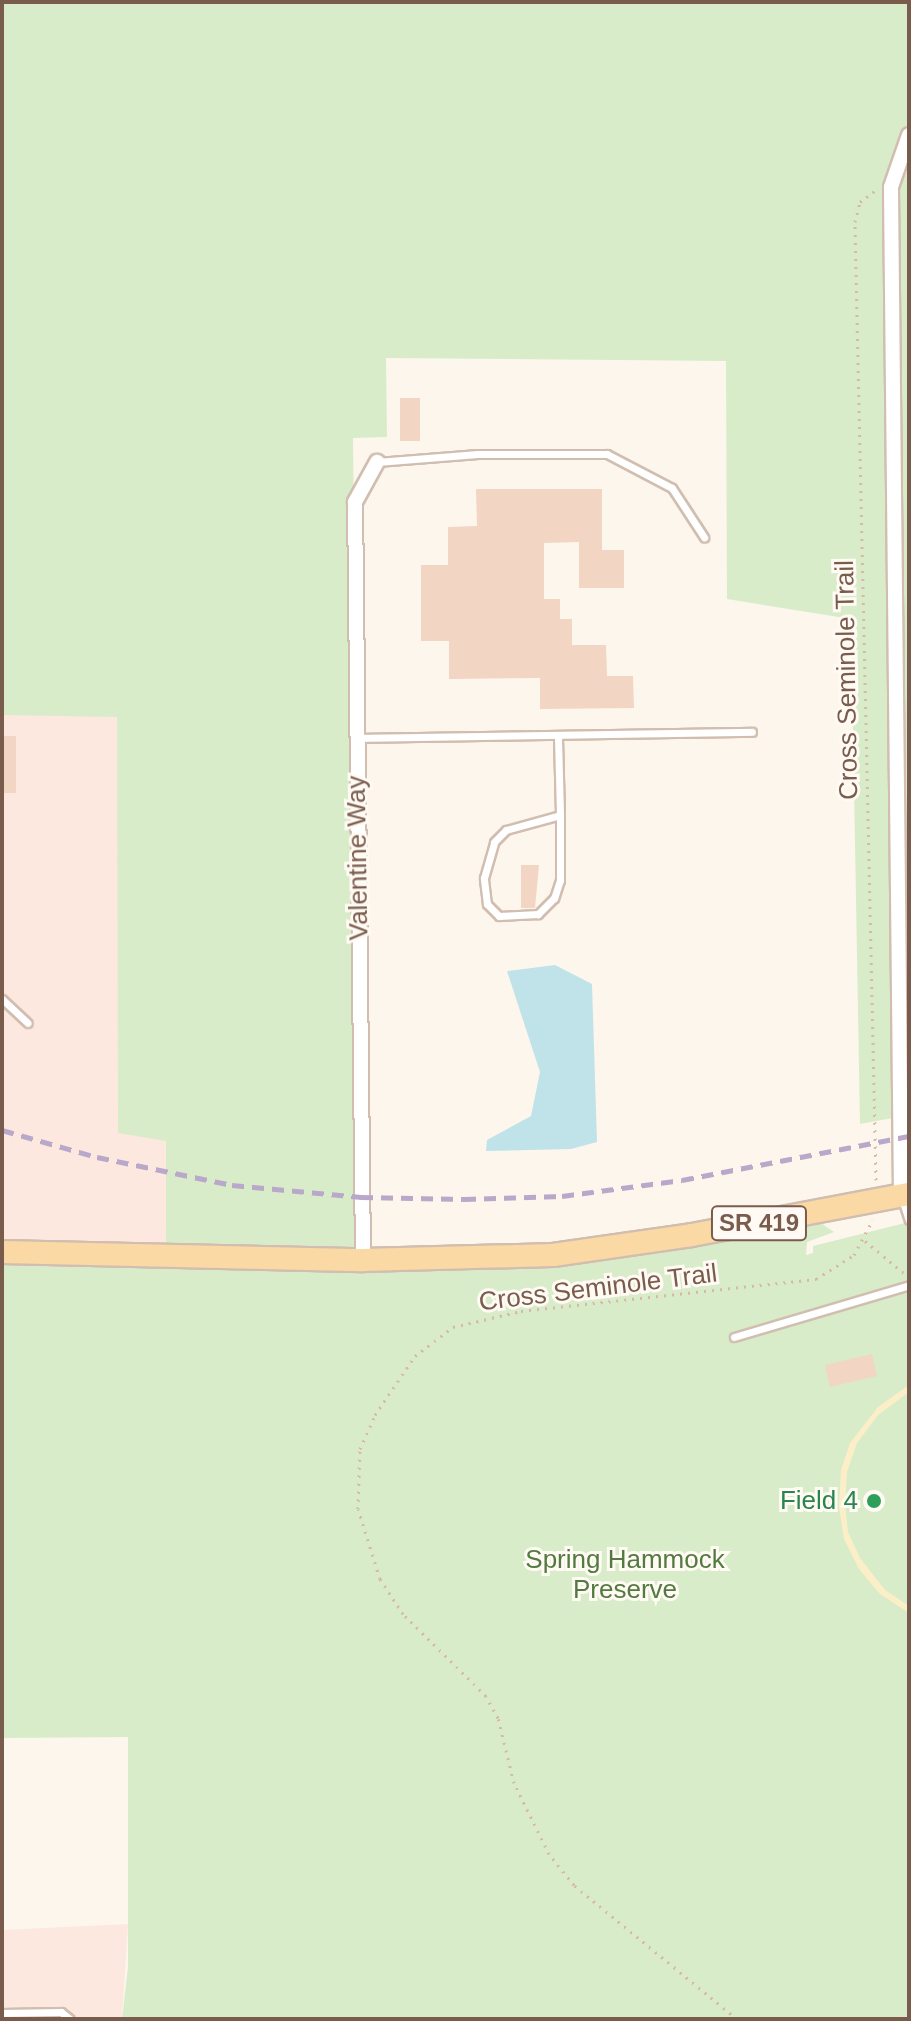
<!DOCTYPE html>
<html>
<head>
<meta charset="utf-8">
<style>
  body { margin:0 }
  #map { position:relative; width:911px; height:2021px; overflow:hidden; background:#fdf6ec; font-family:Helvetica,sans-serif }
  div>[style] { position:absolute }
  .commercial>* { inset:0; background:#fde8e0 }
  .green>* { inset:0; background:#d8ecc9 }
  .sand>* { inset:0; background:#fcefc7 }
  .water>* { inset:0; background:#bfe3e8 }
  .building>* { inset:0; background:#f3d5c3 }
  .path>* { height:3px; margin-top:-1.5px; transform-origin:0; background:repeating-linear-gradient(90deg,#d9b8a5 0 2px,transparent 0 8px) }
  .roads { filter:drop-shadow(2px 0 #d1beb0) drop-shadow(-2px 0 #d1beb0) drop-shadow(0 2px #d1beb0) drop-shadow(0 -2px #d1beb0) }
  .lane>* { height:7px; margin:-3.5px; padding:0 3.5px; transform-origin:3.5px; border-radius:3.5px; background:#fff }
  .street>* { height:14px; margin:-7px; padding:0 7px; transform-origin:7px; border-radius:7px; background:#fff }
  .primary>* { height:22px; margin:-11px; padding:0 11px; transform-origin:11px; border-radius:11px; background:#fbd9a5 }
  .rail>* { height:5px; margin-top:-2.5px; transform-origin:0; background:repeating-linear-gradient(90deg,#b9a8c9 0 12px,transparent 0 20px) }
  .dots>* { width:22px; height:22px; translate:-50% -50%; box-sizing:border-box; border:4px solid #fffaf3; border-radius:50% }
  span { translate:-50% -50%; white-space:nowrap; text-align:center; line-height:1.15; -webkit-text-stroke:6px #fffaf3; paint-order:stroke }
  .shield-label span { padding:2px 6px; background:#fffaf3; border:2px solid; border-radius:6px; -webkit-text-stroke-width:0 }
  .shield-label { font-size:24px; color:#7a5c4d; font-weight:700 }
  .street-label { font-size:26px; color:#7a5c4d }
  .leisure-label { font-size:26px; color:#27864d }
  .right { translate:-100% -50%; text-align:right }
  .park-label { font-size:26px; color:#537a41 }
  .frame { position:absolute; inset:0; border:4px solid #7a5c4d; pointer-events:none }
</style>
</head>
<body>
<div id="map">
  <div class="commercial">
    <i style="clip-path:polygon(2px 711px,165px 719px,166px 1247px,2px 1245px)"></i>
    <i style="clip-path:polygon(128px 1924px,122px 2019px,2px 2019px,2px 1930px)"></i>
  </div>
  <div class="green">
    <i style="clip-path:polygon(2px 2px,909px 2px,909px 1115px,860px 1124px,851px 619px,727px 599px,726px 361px,386px 358px,387px 437px,353px 438px,362px 1251px,166px 1246px,166px 1141px,118px 1133px,117px 717px,2px 715px)"></i>
    <i style="clip-path:polygon(818px 1221px,834px 1232px,807px 1242px,806px 1255px,813px 1253px,813px 1246px,909px 1222px,909px 2019px,122px 2019px,128px 1967px,128px 1737px,2px 1738px,2px 1262px,363px 1268px)"></i>
  </div>
  <div class="sand">
    <i style="clip-path:polygon(909px 1385px,909px 1392px,878px 1415px,857px 1443px,847px 1472px,845px 1505px,848px 1532px,860px 1558px,885px 1590px,909px 1606px,909px 1613px,880px 1594px,859px 1569px,844px 1539px,839px 1507px,841px 1470px,850px 1443px,878px 1407px)"></i>
  </div>
  <div class="water">
    <i style="clip-path:polygon(555px 965px,592px 984px,597px 1142px,571px 1149px,486px 1151px,487px 1140px,531px 1116px,540px 1072px,507px 971px)"></i>
  </div>
  <div class="building">
    <i style="clip-path:polygon(400px 398px,420px 398px,420px 441px,400px 441px)"></i>
    <i style="clip-path:polygon(476px 489px,602px 489px,602px 550px,624px 550px,624px 588px,579px 588px,579px 542px,544px 543px,544px 599px,560px 599px,560px 619px,572px 619px,572px 645px,606px 645px,607px 676px,633px 676px,634px 708px,540px 709px,540px 678px,449px 679px,449px 641px,421px 641px,421px 565px,448px 565px,448px 527px,477px 526px)"></i>
    <i style="clip-path:polygon(2px 736px,16px 736px,16px 793px,2px 793px)"></i>
    <i style="clip-path:polygon(521px 865px,539px 865px,535px 908px,521px 908px)"></i>
    <i style="clip-path:polygon(872px 1354px,877px 1376px,830px 1387px,825px 1365px)"></i>
  </div>
  <div class="path">
    <i style="left:876px;top:1180px;width:958px;rotate:-91.26deg"></i>
    <i style="left:855px;top:222px;width:21px;rotate:-76deg"></i>
    <i style="left:860px;top:202px;width:21px;rotate:-37deg"></i>
    <i style="left:865px;top:1241px;width:52px;rotate:39.5deg"></i>
    <i style="left:737px;top:2019px;width:211px;rotate:-140.6deg"></i>
    <i style="left:574px;top:1885px;width:40px;rotate:-129deg"></i>
    <i style="left:549px;top:1854px;width:79px;rotate:-116.2deg"></i>
    <i style="left:514px;top:1783px;width:67px;rotate:-103.8deg"></i>
    <i style="left:498px;top:1718px;width:25px;rotate:-119deg"></i>
    <i style="left:486px;top:1696px;width:117px;rotate:-135.3deg"></i>
    <i style="left:403px;top:1614px;width:42px;rotate:-123.3deg"></i>
    <i style="left:380px;top:1579px;width:73px;rotate:-107.4deg"></i>
    <i style="left:358px;top:1509px;width:60px;rotate:-88.1deg"></i>
    <i style="left:360px;top:1449px;width:37px;rotate:-66deg"></i>
    <i style="left:375px;top:1415px;width:71px;rotate:-55.9deg"></i>
    <i style="left:415px;top:1356px;width:48px;rotate:-37.3deg"></i>
    <i style="left:453px;top:1327px;width:70px;rotate:-13.2deg"></i>
    <i style="left:521px;top:1311px;width:297px;rotate:-6.2deg"></i>
    <i style="left:816px;top:1279px;width:45px;rotate:-32.3deg"></i>
    <i style="left:854px;top:1255px;width:40px;rotate:-62deg"></i>
  </div>
  <div class="roads">
    <div class="lane">
      <i style="left:377px;top:462px;width:101px;rotate:-4.5deg"></i>
      <i style="left:478px;top:454px;width:129px"></i>
      <i style="left:607px;top:454px;width:73px;rotate:27.6deg"></i>
      <i style="left:672px;top:488px;width:59px;rotate:56.9deg"></i>
      <i style="left:357px;top:738px;width:395px;rotate:-0.9deg"></i>
      <i style="left:558px;top:738px;width:77px;rotate:88.5deg"></i>
      <i style="left:560px;top:815px;width:65px;rotate:90deg"></i>
      <i style="left:560px;top:880px;width:19px;rotate:108deg"></i>
      <i style="left:554px;top:898px;width:23px;rotate:135deg"></i>
      <i style="left:538px;top:914px;width:39px;rotate:177deg"></i>
      <i style="left:499px;top:916px;width:17px;rotate:-135deg"></i>
      <i style="left:487px;top:904px;width:26px;rotate:-97deg"></i>
      <i style="left:484px;top:878px;width:37px;rotate:-74deg"></i>
      <i style="left:494px;top:842px;width:17px;rotate:-45deg"></i>
      <i style="left:506px;top:830px;width:56px;rotate:-15.5deg"></i>
      <i style="left:2px;top:999px;width:35px;rotate:43deg"></i>
      <i style="left:902px;top:1199px;width:22px;rotate:72deg"></i>
      <i style="left:734px;top:1337px;width:183px;rotate:-16.5deg"></i>
      <i style="left:2px;top:2013px;width:59px;rotate:-1deg"></i>
      <i style="left:61px;top:2012px;width:11px;rotate:38deg"></i>
    </div>
    <div class="street">
      <i style="left:901px;top:1195px;width:1008px;rotate:-90.57deg"></i>
      <i style="left:891px;top:187px;width:55px;rotate:-70.9deg"></i>
      <i style="left:363px;top:1260px;width:758px;rotate:-90.6deg"></i>
      <i style="left:355px;top:502px;width:46px;rotate:-61.2deg"></i>
    </div>
    <div class="primary">
      <i style="left:2px;top:1252px;width:361px;rotate:1.3deg"></i>
      <i style="left:363px;top:1260px;width:190px;rotate:-1.5deg"></i>
      <i style="left:553px;top:1255px;width:140px;rotate:-8.2deg"></i>
      <i style="left:692px;top:1235px;width:221px;rotate:-10.7deg"></i>
    </div>
  </div>
  <div class="rail">
    <i style="left:2px;top:1130px;width:99px;rotate:15.9deg"></i>
    <i style="left:97px;top:1157px;width:138px;rotate:11.7deg"></i>
    <i style="left:232px;top:1185px;width:130px;rotate:5.3deg"></i>
    <i style="left:361px;top:1197px;width:103px;rotate:1.1deg"></i>
    <i style="left:464px;top:1199px;width:98px;rotate:-1.8deg"></i>
    <i style="left:562px;top:1196px;width:121px;rotate:-7.6deg"></i>
    <i style="left:682px;top:1180px;width:231px;rotate:-11deg"></i>
  </div>
  <div class="dots">
    <i style="left:874px;top:1501px;background:#2e9e5b"></i>
  </div>
  <div class="shield-label">
    <span style="left:759px;top:1223px">SR 419</span>
  </div>
  <div class="street-label">
    <span style="left:847px;top:680px;rotate:-91deg">Cross Seminole Trail</span>
    <span style="left:358px;top:858px;rotate:-91deg">Valentine Way</span>
    <span style="left:598px;top:1288px;rotate:-7deg">Cross Seminole Trail</span>
  </div>
  <div class="leisure-label">
    <span class="right" style="left:858px;top:1501px">Field 4</span>
  </div>
  <div class="park-label">
    <span style="left:625px;top:1575px">Spring Hammock<br>Preserve</span>
  </div>
  <div class="frame"></div>
</div>
</body>
</html>
